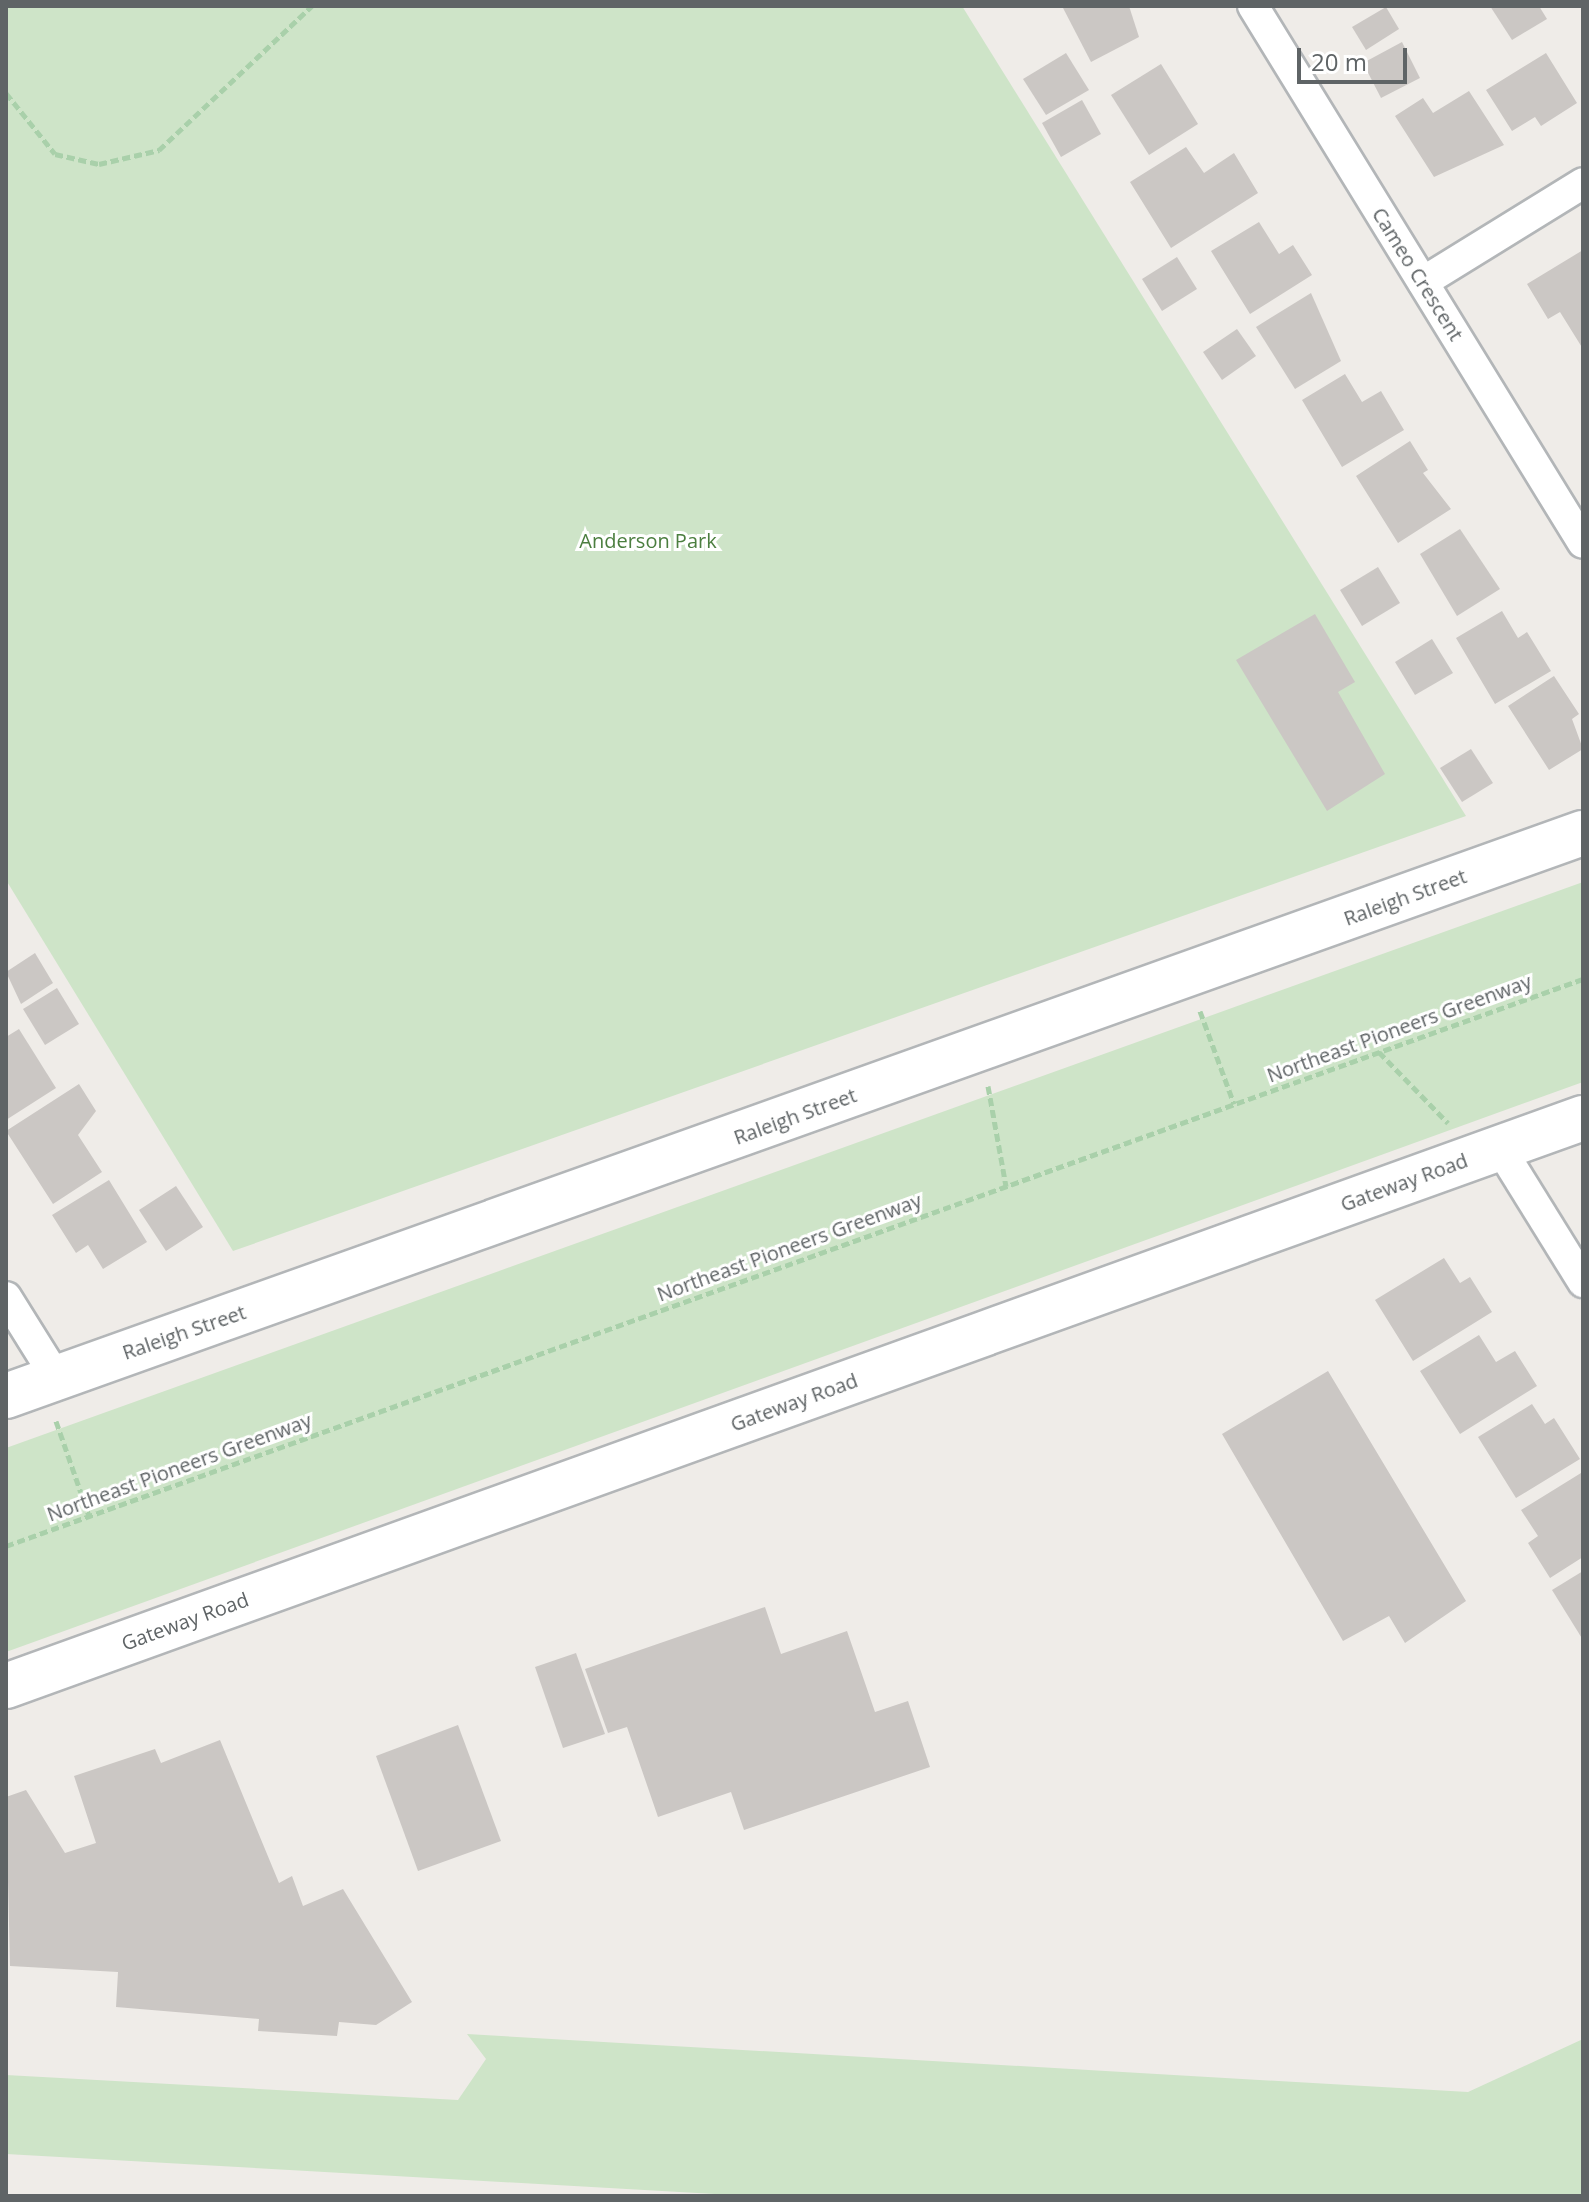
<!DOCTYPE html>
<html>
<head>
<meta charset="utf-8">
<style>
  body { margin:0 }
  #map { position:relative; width:1589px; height:2202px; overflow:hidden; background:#efece8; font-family:"Open Sans",sans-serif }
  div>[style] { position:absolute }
  .green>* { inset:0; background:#cee4c8 }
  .building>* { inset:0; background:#cbc7c4 }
  .path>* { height:5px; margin-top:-2.5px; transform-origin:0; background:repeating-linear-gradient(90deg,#a9d0aa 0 8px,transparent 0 12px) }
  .roads { filter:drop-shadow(2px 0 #b3b6b8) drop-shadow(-2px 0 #b3b6b8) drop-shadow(0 2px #b3b6b8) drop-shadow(0 -2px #b3b6b8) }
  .street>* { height:30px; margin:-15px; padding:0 15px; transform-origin:15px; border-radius:15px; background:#fff }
  .secondary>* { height:44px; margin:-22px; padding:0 22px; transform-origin:22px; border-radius:22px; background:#fff }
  span { translate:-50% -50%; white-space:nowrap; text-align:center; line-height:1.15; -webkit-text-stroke:6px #fff; paint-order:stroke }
  .street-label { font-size:20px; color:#5f6466 }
  .park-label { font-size:20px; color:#4b7e3f }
  .frame { position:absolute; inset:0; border:8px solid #5f6466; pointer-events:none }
  .scale { position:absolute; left:1297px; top:48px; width:110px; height:36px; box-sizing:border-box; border:4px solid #5f6466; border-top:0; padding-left:10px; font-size:24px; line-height:28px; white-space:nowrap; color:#5f6466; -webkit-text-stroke:6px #fff; paint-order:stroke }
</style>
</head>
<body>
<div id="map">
  <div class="green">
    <i style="clip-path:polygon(6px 6px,962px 6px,1466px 816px,233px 1251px,6px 880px)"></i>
    <i style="clip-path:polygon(1583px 882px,1583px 1082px,6px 1652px,6px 1448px)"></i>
    <i style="clip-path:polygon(467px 2034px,1468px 2092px,1583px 2039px,1583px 2196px,750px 2196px,6px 2154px,6px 2075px,458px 2100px,486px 2059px)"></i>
  </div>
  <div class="building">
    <i style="clip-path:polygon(1062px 6px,1129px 6px,1139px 37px,1091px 62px)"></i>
    <i style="clip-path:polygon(1490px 6px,1539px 6px,1547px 19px,1512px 40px)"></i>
    <i style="clip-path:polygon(1386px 7px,1399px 29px,1366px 50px,1352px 27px)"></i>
    <i style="clip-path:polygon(1402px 42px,1420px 78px,1381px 98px,1363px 63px)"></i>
    <i style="clip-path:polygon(1066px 53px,1089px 90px,1046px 115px,1023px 79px)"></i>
    <i style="clip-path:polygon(1546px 53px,1577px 103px,1541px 126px,1535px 117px,1512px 131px,1486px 90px)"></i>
    <i style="clip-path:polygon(1161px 64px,1198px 124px,1149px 155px,1111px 95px)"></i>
    <i style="clip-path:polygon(1469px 91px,1504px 145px,1434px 177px,1395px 116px,1423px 98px,1433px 113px)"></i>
    <i style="clip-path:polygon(1082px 100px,1101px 134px,1061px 157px,1042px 123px)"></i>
    <i style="clip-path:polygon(1186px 147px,1204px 173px,1234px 153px,1258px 193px,1171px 248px,1130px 182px)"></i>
    <i style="clip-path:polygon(1259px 222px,1279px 254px,1293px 245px,1312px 275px,1250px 314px,1211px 251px)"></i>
    <i style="clip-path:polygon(1583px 250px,1583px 349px,1560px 312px,1548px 319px,1527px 284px)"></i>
    <i style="clip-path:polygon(1177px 257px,1197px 289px,1162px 311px,1142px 279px)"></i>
    <i style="clip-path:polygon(1311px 293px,1341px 361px,1295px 389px,1256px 327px)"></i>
    <i style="clip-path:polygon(1237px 329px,1256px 356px,1222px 380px,1203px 352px)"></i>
    <i style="clip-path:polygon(1345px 374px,1362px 402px,1381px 391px,1404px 430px,1342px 467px,1302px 400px)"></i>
    <i style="clip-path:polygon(1410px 441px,1428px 470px,1423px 473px,1451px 509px,1398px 543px,1356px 476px)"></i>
    <i style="clip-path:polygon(1460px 529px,1500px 589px,1457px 616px,1420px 554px)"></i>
    <i style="clip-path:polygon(1378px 567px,1400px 603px,1362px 626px,1340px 590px)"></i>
    <i style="clip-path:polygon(1502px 611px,1518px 638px,1527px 632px,1551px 671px,1495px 704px,1456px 638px)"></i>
    <i style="clip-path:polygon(1315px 614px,1355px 682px,1338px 692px,1385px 774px,1327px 811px,1236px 660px)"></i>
    <i style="clip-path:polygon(1432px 639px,1453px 673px,1415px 695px,1395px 662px)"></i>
    <i style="clip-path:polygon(1554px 676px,1579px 714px,1572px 719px,1583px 749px,1549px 770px,1508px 706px)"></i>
    <i style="clip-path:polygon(1471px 749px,1493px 783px,1462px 802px,1440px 768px)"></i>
    <i style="clip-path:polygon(35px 953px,53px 983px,21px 1004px,6px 972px)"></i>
    <i style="clip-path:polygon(57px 988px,79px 1024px,45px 1045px,23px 1009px)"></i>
    <i style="clip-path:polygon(19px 1029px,56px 1088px,6px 1120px,6px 1037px)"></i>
    <i style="clip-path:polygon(79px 1084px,96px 1111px,78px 1135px,102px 1172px,53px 1204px,6px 1131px)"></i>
    <i style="clip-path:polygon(109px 1180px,147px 1242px,103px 1269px,88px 1245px,76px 1253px,52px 1215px)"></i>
    <i style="clip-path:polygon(176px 1186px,203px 1227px,166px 1251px,139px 1210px)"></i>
    <i style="clip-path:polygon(1444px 1258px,1460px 1283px,1470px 1277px,1492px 1312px,1413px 1361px,1375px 1300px)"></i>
    <i style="clip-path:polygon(1479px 1335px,1496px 1362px,1515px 1351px,1537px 1386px,1460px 1434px,1420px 1371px)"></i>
    <i style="clip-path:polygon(1328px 1371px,1466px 1601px,1405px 1643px,1389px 1616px,1343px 1641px,1222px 1434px)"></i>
    <i style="clip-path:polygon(1532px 1404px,1545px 1424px,1554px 1418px,1580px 1459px,1516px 1498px,1478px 1437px)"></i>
    <i style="clip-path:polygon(1581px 1473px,1583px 1557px,1550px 1578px,1528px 1543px,1538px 1536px,1521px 1510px)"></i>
    <i style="clip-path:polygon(1583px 1571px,1583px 1640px,1552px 1590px)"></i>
    <i style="clip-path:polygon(765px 1607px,781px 1654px,847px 1631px,875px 1712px,908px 1701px,930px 1767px,744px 1830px,731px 1792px,658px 1817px,627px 1727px,608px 1733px,585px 1669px)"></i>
    <i style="clip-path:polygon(576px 1653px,605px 1734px,563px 1748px,535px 1667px)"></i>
    <i style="clip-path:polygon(458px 1725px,501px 1841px,418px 1871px,376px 1756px)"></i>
    <i style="clip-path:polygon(220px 1740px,279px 1883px,292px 1876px,303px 1906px,343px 1889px,412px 2002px,376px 2025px,339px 2022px,337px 2036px,258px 2031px,259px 2019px,116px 2007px,118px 1972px,10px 1966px,6px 1797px,26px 1790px,65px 1853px,96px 1843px,74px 1776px,155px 1749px,161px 1763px)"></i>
  </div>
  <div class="path">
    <i style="left:6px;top:93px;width:78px;rotate:51.2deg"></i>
    <i style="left:55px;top:154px;width:45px;rotate:12.8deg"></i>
    <i style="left:99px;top:164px;width:62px;rotate:-13.1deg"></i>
    <i style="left:159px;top:150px;width:210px;rotate:-43.3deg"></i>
    <i style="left:1200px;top:1011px;width:99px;rotate:69.9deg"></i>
    <i style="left:1379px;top:1052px;width:99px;rotate:45.8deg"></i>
    <i style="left:988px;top:1086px;width:102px;rotate:79.8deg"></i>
    <i style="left:56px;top:1421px;width:101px;rotate:70.8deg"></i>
    <i style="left:6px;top:1546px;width:1676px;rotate:-19.78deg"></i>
  </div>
  <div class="roads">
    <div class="street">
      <i style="left:1253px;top:6px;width:630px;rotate:58.43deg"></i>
      <i style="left:1423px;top:282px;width:188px;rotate:-31.7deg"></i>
      <i style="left:1500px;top:1148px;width:158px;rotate:58.2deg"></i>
      <i style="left:6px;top:1297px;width:94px;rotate:58deg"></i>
    </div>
    <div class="secondary">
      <i style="left:6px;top:1396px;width:1674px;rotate:-19.65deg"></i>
      <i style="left:6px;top:1686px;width:1676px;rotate:-19.81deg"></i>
    </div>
  </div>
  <div class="street-label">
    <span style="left:1418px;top:274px;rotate:58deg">Cameo Crescent</span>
    <span style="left:1405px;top:897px;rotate:-20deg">Raleigh Street</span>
    <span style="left:1399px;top:1028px;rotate:-20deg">Northeast Pioneers Greenway</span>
    <span style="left:795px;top:1116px;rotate:-20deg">Raleigh Street</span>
    <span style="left:1404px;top:1182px;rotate:-20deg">Gateway Road</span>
    <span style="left:789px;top:1247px;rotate:-20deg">Northeast Pioneers Greenway</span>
    <span style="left:184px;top:1332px;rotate:-19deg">Raleigh Street</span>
    <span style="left:794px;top:1402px;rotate:-20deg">Gateway Road</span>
    <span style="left:179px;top:1467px;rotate:-20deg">Northeast Pioneers Greenway</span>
    <span style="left:185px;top:1621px;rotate:-20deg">Gateway Road</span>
  </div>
  <div class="park-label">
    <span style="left:648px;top:540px">Anderson Park</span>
  </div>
  <div class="frame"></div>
  <div class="scale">20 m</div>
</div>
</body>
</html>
